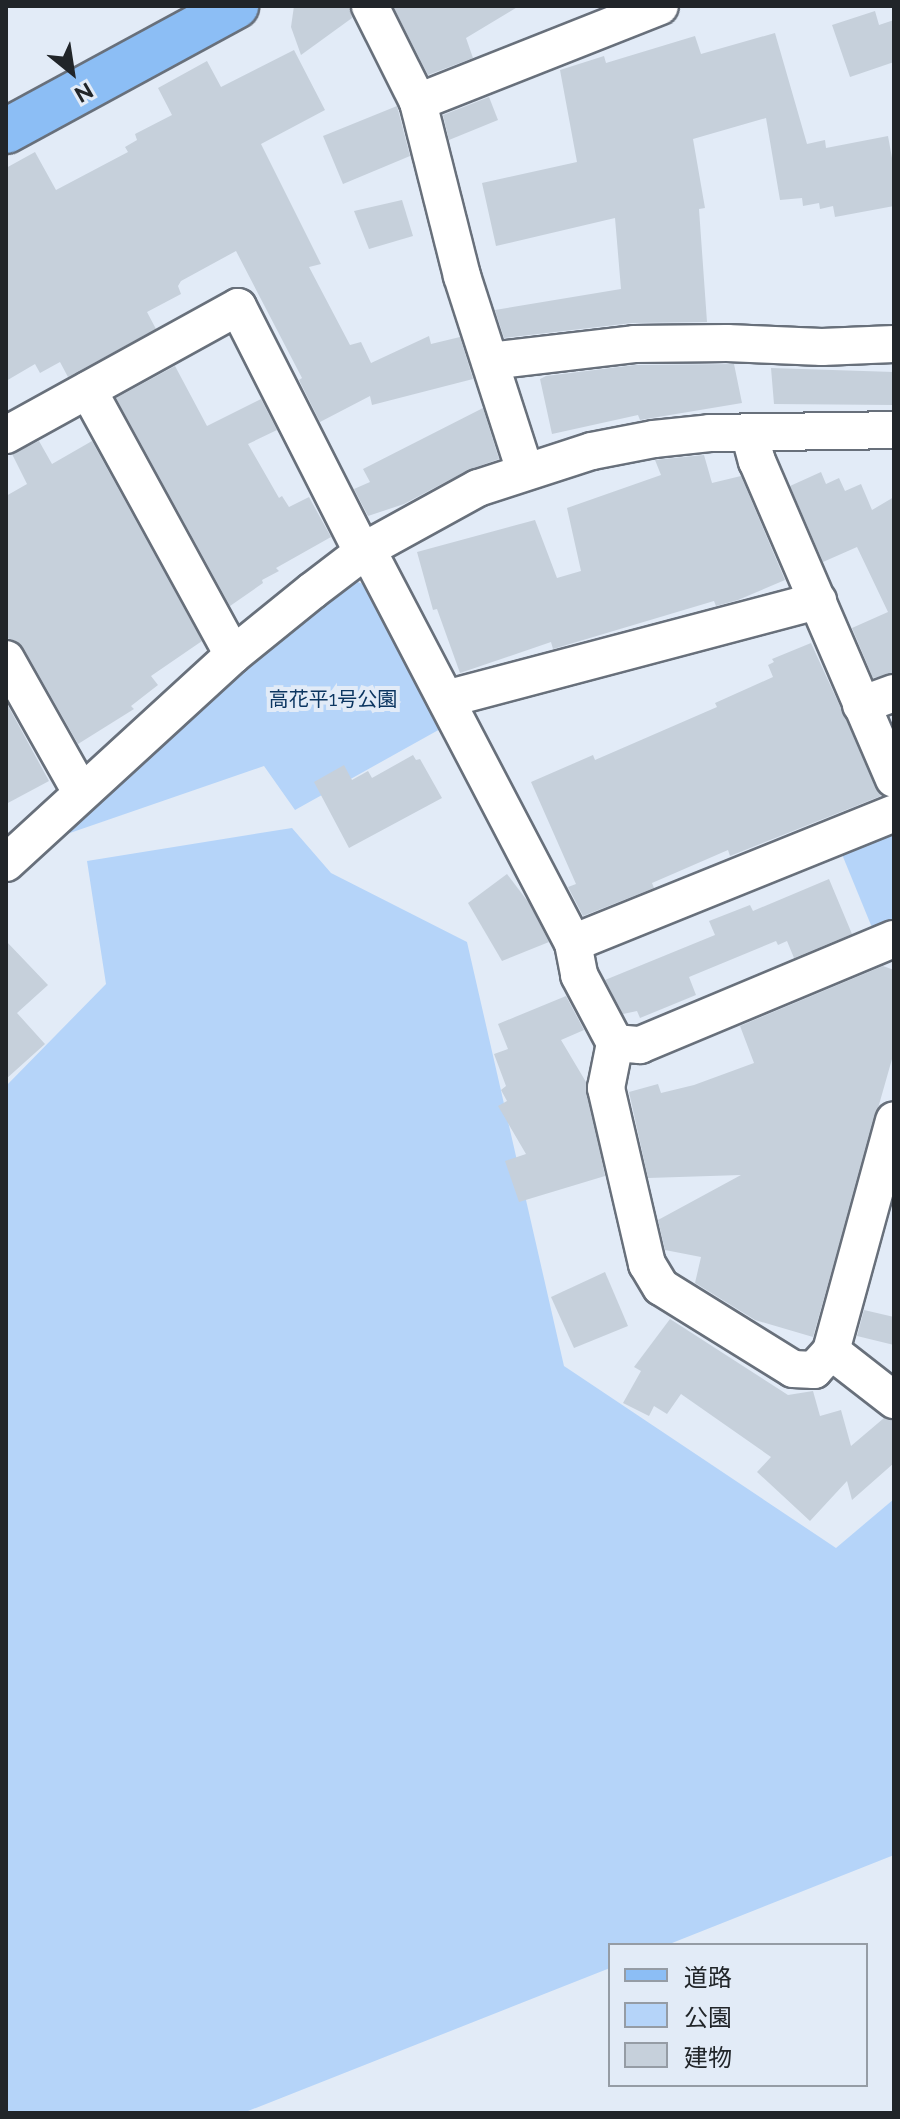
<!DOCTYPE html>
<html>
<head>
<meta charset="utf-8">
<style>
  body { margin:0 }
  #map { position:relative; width:900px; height:2119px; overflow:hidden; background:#e2ebf7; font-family:Raleway,"Noto Sans JP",sans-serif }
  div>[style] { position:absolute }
  .green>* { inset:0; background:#b5d4f9 }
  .building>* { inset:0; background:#c6d0db }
  .roads { filter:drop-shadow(2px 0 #68707b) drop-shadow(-2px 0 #68707b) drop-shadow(0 2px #68707b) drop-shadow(0 -2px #68707b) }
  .minor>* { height:36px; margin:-18px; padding:0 18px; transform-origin:18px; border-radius:18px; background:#fff }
  .primary>* { height:44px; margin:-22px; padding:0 22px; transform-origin:22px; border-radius:22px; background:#8cbef5 }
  span { translate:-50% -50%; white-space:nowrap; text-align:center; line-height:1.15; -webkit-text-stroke:8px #e2ebf7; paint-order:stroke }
  .park-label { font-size:20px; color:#0b3560 }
  .frame { position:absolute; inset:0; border:8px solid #212529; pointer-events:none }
  .legend { position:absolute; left:608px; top:1943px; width:260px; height:144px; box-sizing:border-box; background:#e2ebf7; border:2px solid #959ca5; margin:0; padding:10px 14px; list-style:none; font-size:24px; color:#212529 }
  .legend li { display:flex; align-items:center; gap:16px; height:40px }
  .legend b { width:40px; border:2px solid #959ca5 }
  .north { position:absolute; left:32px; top:32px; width:80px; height:80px; -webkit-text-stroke:6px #e2ebf7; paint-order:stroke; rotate:150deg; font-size:22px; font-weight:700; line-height:32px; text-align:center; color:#212529 }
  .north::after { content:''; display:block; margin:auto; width:28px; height:36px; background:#212529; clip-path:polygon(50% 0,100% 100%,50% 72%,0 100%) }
</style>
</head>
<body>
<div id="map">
  <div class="green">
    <i style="clip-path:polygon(355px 581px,371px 587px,442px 728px,295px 810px,264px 766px,67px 834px,252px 663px)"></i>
    <i style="clip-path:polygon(894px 825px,894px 921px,873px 930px,839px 847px)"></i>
    <i style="clip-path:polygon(292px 828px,331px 873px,467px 942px,564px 1366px,836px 1548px,894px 1499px,894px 1855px,667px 1945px,610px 1945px,610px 1968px,243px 2113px,6px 2113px,6px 1086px,106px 984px,87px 861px)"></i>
  </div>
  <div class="building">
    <i style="clip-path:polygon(294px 6px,349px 6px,352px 18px,301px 55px,291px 27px)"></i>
    <i style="clip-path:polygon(393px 6px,519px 6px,466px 38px,473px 58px,428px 75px)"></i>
    <i style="clip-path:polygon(875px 11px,879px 25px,894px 20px,894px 62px,850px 77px,832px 25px)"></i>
    <i style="clip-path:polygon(775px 33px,807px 144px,825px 140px,826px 148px,888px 136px,894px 169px,894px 206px,835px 217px,833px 206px,820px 209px,819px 203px,803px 206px,802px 198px,780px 200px,766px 118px,693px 139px,705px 208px,699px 209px,707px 322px,632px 323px,504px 338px,495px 310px,621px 289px,615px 218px,496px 246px,482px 183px,577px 162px,560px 70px,604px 56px,606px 63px,695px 36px,701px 54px)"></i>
    <i style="clip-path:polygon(294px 50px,325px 110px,261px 144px,321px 264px,309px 267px,350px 345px,361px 342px,371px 363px,429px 336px,431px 344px,460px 337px,473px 379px,372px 405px,370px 396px,320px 422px,299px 380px,302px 378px,236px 251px,181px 281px,178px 286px,181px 294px,147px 312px,156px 329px,68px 377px,60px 362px,40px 373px,35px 364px,6px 381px,6px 168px,35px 152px,56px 190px,128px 152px,125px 147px,137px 140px,135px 134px,172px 115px,158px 88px,207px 61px,221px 87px)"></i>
    <i style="clip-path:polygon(489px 97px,498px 120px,449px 140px,443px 115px)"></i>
    <i style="clip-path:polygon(397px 106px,410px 156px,343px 184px,323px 136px)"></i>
    <i style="clip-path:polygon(402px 200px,413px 236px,369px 249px,354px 211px)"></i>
    <i style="clip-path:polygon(734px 364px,742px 403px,640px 420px,638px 415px,552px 434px,540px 379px,546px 376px,635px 365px)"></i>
    <i style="clip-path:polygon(175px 366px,207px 426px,261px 399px,277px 430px,248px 444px,279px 498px,282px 496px,289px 507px,309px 497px,331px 537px,276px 568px,279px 571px,262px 580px,263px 583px,230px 606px,116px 398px)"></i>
    <i style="clip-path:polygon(771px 368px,894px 372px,894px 405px,774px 404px)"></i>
    <i style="clip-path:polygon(483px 408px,499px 459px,468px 470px,404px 504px,368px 516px,354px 489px,370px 482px,363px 469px)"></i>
    <i style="clip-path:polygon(39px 441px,52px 464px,92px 441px,202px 641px,151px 676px,158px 685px,131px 706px,134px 709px,78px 744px,24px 649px,16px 641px,6px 638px,6px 496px,27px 484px,12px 454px)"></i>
    <i style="clip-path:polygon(704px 455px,712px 483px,741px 476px,785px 580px,738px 600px,716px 606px,714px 601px,553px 649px,551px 642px,460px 673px,437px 609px,433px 610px,417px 552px,535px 520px,557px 578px,581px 571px,567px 508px,661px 475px,655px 460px)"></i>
    <i style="clip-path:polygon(821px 472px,826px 484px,839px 478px,845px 491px,861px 484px,872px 510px,894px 497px,894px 673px,873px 678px,852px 628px,888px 612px,857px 547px,823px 562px,790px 486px)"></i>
    <i style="clip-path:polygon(811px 643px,881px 796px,730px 856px,728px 850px,652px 883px,654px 888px,583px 916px,568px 887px,576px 884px,531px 782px,593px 755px,595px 760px,717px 707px,715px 703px,773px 677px,768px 665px,774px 662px,772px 659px)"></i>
    <i style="clip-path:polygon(6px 702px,49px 781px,6px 804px)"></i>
    <i style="clip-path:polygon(413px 755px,416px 760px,420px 759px,442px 798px,349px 848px,314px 782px,344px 765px,352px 780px,368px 771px,372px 778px)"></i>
    <i style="clip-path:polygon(507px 874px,529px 903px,549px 942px,502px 961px,468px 903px)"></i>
    <i style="clip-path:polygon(829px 879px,852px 934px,794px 958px,787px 941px,778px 945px,776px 941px,689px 977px,696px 995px,640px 1018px,637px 1011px,623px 1014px,605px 980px,715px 935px,709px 921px,750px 905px,753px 911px)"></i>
    <i style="clip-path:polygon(6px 941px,48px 985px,17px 1013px,45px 1044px,6px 1079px)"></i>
    <i style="clip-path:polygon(883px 966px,894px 970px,894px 1052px,813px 1337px,755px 1320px,695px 1283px,701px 1257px,665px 1250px,658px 1220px,741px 1175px,648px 1178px,629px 1092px,658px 1084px,661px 1093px,694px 1085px,754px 1063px,740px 1026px)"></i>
    <i style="clip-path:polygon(566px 996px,584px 1030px,561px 1040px,586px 1082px,605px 1176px,519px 1202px,505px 1161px,526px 1154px,498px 1106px,507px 1101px,501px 1090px,506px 1086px,494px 1054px,508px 1049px,498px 1024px)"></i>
    <i style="clip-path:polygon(605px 1272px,628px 1326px,574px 1348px,551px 1297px)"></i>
    <i style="clip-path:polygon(864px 1310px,894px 1317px,894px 1345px,857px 1336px)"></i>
    <i style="clip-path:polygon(670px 1319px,788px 1395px,813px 1391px,820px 1416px,841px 1410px,851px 1446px,884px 1418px,894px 1421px,894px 1463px,852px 1500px,847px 1481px,810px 1521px,757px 1472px,771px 1457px,681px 1394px,667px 1414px,654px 1406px,649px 1416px,623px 1403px,641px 1371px,634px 1367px)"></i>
  </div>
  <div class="roads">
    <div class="minor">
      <i style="left:370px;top:6px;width:107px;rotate:63.4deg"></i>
      <i style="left:418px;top:102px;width:179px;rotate:75.8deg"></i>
      <i style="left:462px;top:276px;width:205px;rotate:72.1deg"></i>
      <i style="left:418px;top:102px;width:260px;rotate:-21.6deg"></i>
      <i style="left:490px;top:361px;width:145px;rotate:-6.7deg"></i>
      <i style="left:634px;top:344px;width:93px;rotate:-0.6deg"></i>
      <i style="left:727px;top:343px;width:95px;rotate:2.4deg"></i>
      <i style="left:822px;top:347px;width:72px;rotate:-2.4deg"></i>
      <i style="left:88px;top:390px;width:302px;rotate:61.3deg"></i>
      <i style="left:749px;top:432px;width:30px;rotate:75deg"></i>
      <i style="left:757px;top:461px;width:346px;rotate:66.7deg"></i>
      <i style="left:6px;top:435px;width:265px;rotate:-28.9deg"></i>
      <i style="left:238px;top:307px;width:276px;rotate:63.1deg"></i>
      <i style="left:367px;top:549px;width:445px;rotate:62.4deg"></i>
      <i style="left:573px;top:943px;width:33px;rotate:79deg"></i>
      <i style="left:579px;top:975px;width:77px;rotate:62.1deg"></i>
      <i style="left:615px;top:1043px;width:46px;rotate:101.3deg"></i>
      <i style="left:606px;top:1088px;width:181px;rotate:76.9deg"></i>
      <i style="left:647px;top:1264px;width:27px;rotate:59deg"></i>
      <i style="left:661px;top:1287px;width:155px;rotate:31.8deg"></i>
      <i style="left:793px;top:1369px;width:21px;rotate:3deg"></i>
      <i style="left:814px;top:1370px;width:25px;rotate:-48deg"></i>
      <i style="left:831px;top:1351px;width:239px;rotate:-74.7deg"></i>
      <i style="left:6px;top:659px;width:153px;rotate:60.6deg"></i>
      <i style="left:446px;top:699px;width:385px;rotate:-14.8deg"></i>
      <i style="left:861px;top:705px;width:35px;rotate:-20deg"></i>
      <i style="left:6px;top:863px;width:308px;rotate:-42.5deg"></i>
      <i style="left:233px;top:655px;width:102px;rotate:-39deg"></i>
      <i style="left:312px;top:591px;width:69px;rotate:-37.4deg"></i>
      <i style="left:367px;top:549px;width:127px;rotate:-28.8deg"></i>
      <i style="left:478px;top:488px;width:120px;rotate:-18deg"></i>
      <i style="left:592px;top:451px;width:63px;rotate:-11deg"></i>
      <i style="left:654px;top:439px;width:56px;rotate:-6.1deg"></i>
      <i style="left:710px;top:433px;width:184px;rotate:-0.9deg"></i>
      <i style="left:573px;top:943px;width:346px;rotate:-22deg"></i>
      <i style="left:615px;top:1043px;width:25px;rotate:5deg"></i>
      <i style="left:640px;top:1045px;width:275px;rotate:-22.7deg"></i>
      <i style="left:831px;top:1351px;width:80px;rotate:37.9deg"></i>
    </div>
    <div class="primary">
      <i style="left:6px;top:131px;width:262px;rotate:-28.5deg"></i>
    </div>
  </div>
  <div class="park-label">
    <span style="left:333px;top:699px">高花平1号公園</span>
  </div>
  <div class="frame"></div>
  <ul class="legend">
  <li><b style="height:10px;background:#8cbef5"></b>道路</li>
  <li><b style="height:22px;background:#b5d4f9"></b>公園</li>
  <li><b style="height:22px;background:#c6d0db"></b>建物</li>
  </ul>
  <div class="north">N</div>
</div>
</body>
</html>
